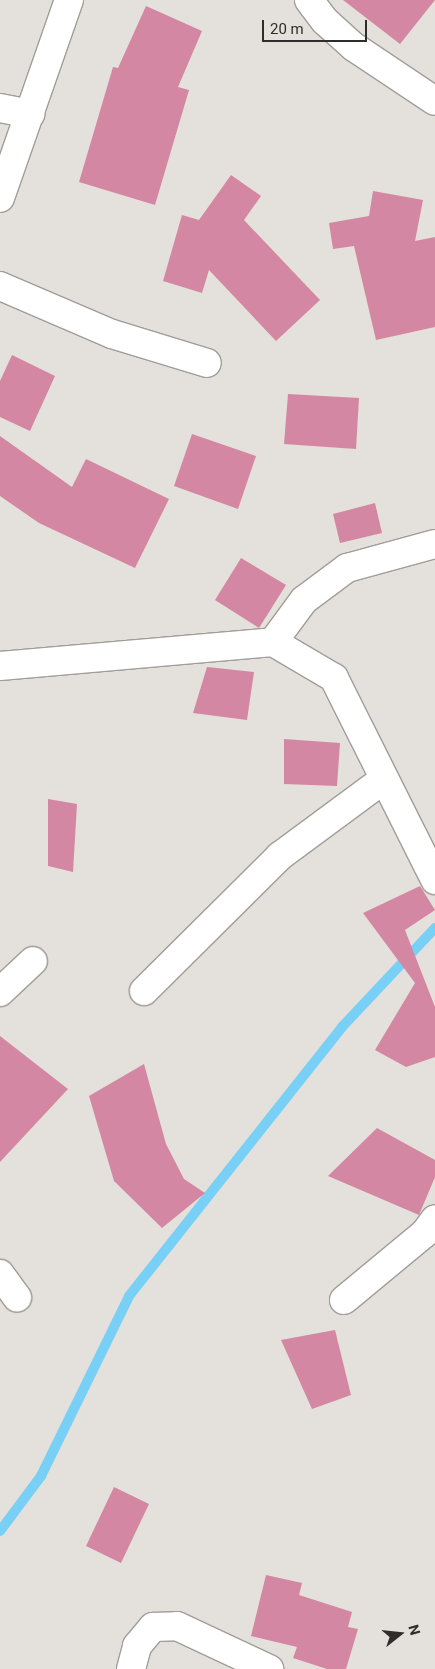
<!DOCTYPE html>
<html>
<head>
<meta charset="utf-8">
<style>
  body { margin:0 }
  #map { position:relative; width:435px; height:1669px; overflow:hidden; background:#e4e0db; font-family:Roboto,sans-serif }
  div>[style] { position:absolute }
  .stream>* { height:10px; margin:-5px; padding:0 5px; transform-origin:5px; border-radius:5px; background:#79d0f6 }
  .building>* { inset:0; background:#d487a2 }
  .roads { filter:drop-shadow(1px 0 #a19d99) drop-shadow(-1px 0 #a19d99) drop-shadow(0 1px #a19d99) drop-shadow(0 -1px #a19d99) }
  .minor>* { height:28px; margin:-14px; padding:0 14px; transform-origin:14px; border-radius:14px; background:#fff }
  span { translate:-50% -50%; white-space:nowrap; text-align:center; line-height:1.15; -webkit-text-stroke:5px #e4e0db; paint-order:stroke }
  .north { position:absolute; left:375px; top:1609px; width:50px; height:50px; -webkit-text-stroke:4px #e4e0db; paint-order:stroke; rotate:74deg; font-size:14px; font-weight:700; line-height:20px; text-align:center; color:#2e2d2b }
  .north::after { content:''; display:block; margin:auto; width:18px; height:22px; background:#2e2d2b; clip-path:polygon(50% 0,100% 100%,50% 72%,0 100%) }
  .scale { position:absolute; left:262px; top:20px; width:105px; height:22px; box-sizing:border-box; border:2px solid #2e2d2b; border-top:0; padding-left:6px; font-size:15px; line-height:18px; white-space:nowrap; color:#2e2d2b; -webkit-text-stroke:4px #e4e0db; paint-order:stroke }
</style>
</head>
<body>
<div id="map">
  <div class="stream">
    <i style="left:0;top:1531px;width:69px;rotate:-53.3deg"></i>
    <i style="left:41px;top:1476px;width:200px;rotate:-63.9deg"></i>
    <i style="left:129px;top:1296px;width:343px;rotate:-51.6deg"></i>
    <i style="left:342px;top:1027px;width:136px;rotate:-46.8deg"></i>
  </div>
  <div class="building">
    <i style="clip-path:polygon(343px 0,435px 0,400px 44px)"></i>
    <i style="clip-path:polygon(146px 6px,202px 31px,178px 87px,189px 90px,155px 205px,79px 182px,113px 67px,118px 68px)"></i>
    <i style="clip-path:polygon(231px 175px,261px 196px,244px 220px,320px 300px,276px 341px,209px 270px,202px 293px,163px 281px,182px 215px,199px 220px)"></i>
    <i style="clip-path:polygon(373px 191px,423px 200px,415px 241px,435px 237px,435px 327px,376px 340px,354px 246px,333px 249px,329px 223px,369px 216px)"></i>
    <i style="clip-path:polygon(12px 355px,55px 376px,30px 431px,0 417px,0 381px)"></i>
    <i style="clip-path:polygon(288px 394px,359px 398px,356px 449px,284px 444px)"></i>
    <i style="clip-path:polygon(192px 434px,256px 456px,238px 509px,174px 486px)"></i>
    <i style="clip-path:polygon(0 436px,72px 487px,86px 459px,169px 499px,135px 568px,39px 523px,0 496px)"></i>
    <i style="clip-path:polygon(375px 503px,382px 533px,340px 543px,333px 514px)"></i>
    <i style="clip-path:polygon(241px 558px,286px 585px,259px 628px,215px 600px)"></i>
    <i style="clip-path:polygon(207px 667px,254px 672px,247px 720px,193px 713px)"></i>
    <i style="clip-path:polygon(284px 739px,340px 743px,337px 786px,284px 784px)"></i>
    <i style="clip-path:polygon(48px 799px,77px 804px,73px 872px,48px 866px)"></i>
    <i style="clip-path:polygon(420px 886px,435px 910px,405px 930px,435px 1007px,435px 1057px,406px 1067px,375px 1050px,415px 983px,363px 913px)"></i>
    <i style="clip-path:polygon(0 1036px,68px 1089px,0 1162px)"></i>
    <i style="clip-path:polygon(144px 1064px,166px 1144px,184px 1179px,205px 1193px,162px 1228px,114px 1181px,89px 1096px)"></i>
    <i style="clip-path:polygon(377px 1128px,435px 1160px,435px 1177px,419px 1215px,328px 1176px)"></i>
    <i style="clip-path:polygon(335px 1330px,351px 1395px,312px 1409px,281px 1340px)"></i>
    <i style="clip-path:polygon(114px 1487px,149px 1504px,121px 1563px,86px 1546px)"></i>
    <i style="clip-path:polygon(266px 1575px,302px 1583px,299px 1595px,352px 1612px,348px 1627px,358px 1629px,346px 1669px,327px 1669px,293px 1658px,297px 1647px,251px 1636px)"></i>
  </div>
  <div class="roads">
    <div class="minor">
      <i style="left:309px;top:0;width:26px;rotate:53deg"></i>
      <i style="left:325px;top:21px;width:39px;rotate:42deg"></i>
      <i style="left:354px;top:47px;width:97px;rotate:33.7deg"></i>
      <i style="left:0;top:108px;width:31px;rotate:11deg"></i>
      <i style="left:0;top:198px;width:210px;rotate:-70.8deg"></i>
      <i style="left:0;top:286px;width:122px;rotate:23.2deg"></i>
      <i style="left:112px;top:334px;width:99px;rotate:17deg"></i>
      <i style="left:273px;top:642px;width:52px;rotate:-53.6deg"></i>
      <i style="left:304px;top:600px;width:54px;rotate:-36.7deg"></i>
      <i style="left:347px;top:568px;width:91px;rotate:-15.3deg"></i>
      <i style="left:0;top:666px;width:274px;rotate:-5deg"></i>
      <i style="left:273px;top:642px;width:71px;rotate:30.5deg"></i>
      <i style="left:334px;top:678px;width:226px;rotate:63.4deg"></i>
      <i style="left:144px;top:991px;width:192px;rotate:-44.8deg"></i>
      <i style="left:280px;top:856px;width:129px;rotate:-36.5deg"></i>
      <i style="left:0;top:992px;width:45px;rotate:-43.2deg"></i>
      <i style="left:0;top:1274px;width:29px;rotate:54deg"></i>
      <i style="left:344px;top:1300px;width:105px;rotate:-39.6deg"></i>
      <i style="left:425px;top:1233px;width:17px;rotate:-54deg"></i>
      <i style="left:131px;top:1669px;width:24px;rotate:-75deg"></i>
      <i style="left:137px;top:1646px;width:25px;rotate:-50deg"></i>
      <i style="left:153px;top:1627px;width:24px;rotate:-2deg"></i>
      <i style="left:177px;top:1626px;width:102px;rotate:25.1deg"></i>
    </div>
  </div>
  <div class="north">N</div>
  <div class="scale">20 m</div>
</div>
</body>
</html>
